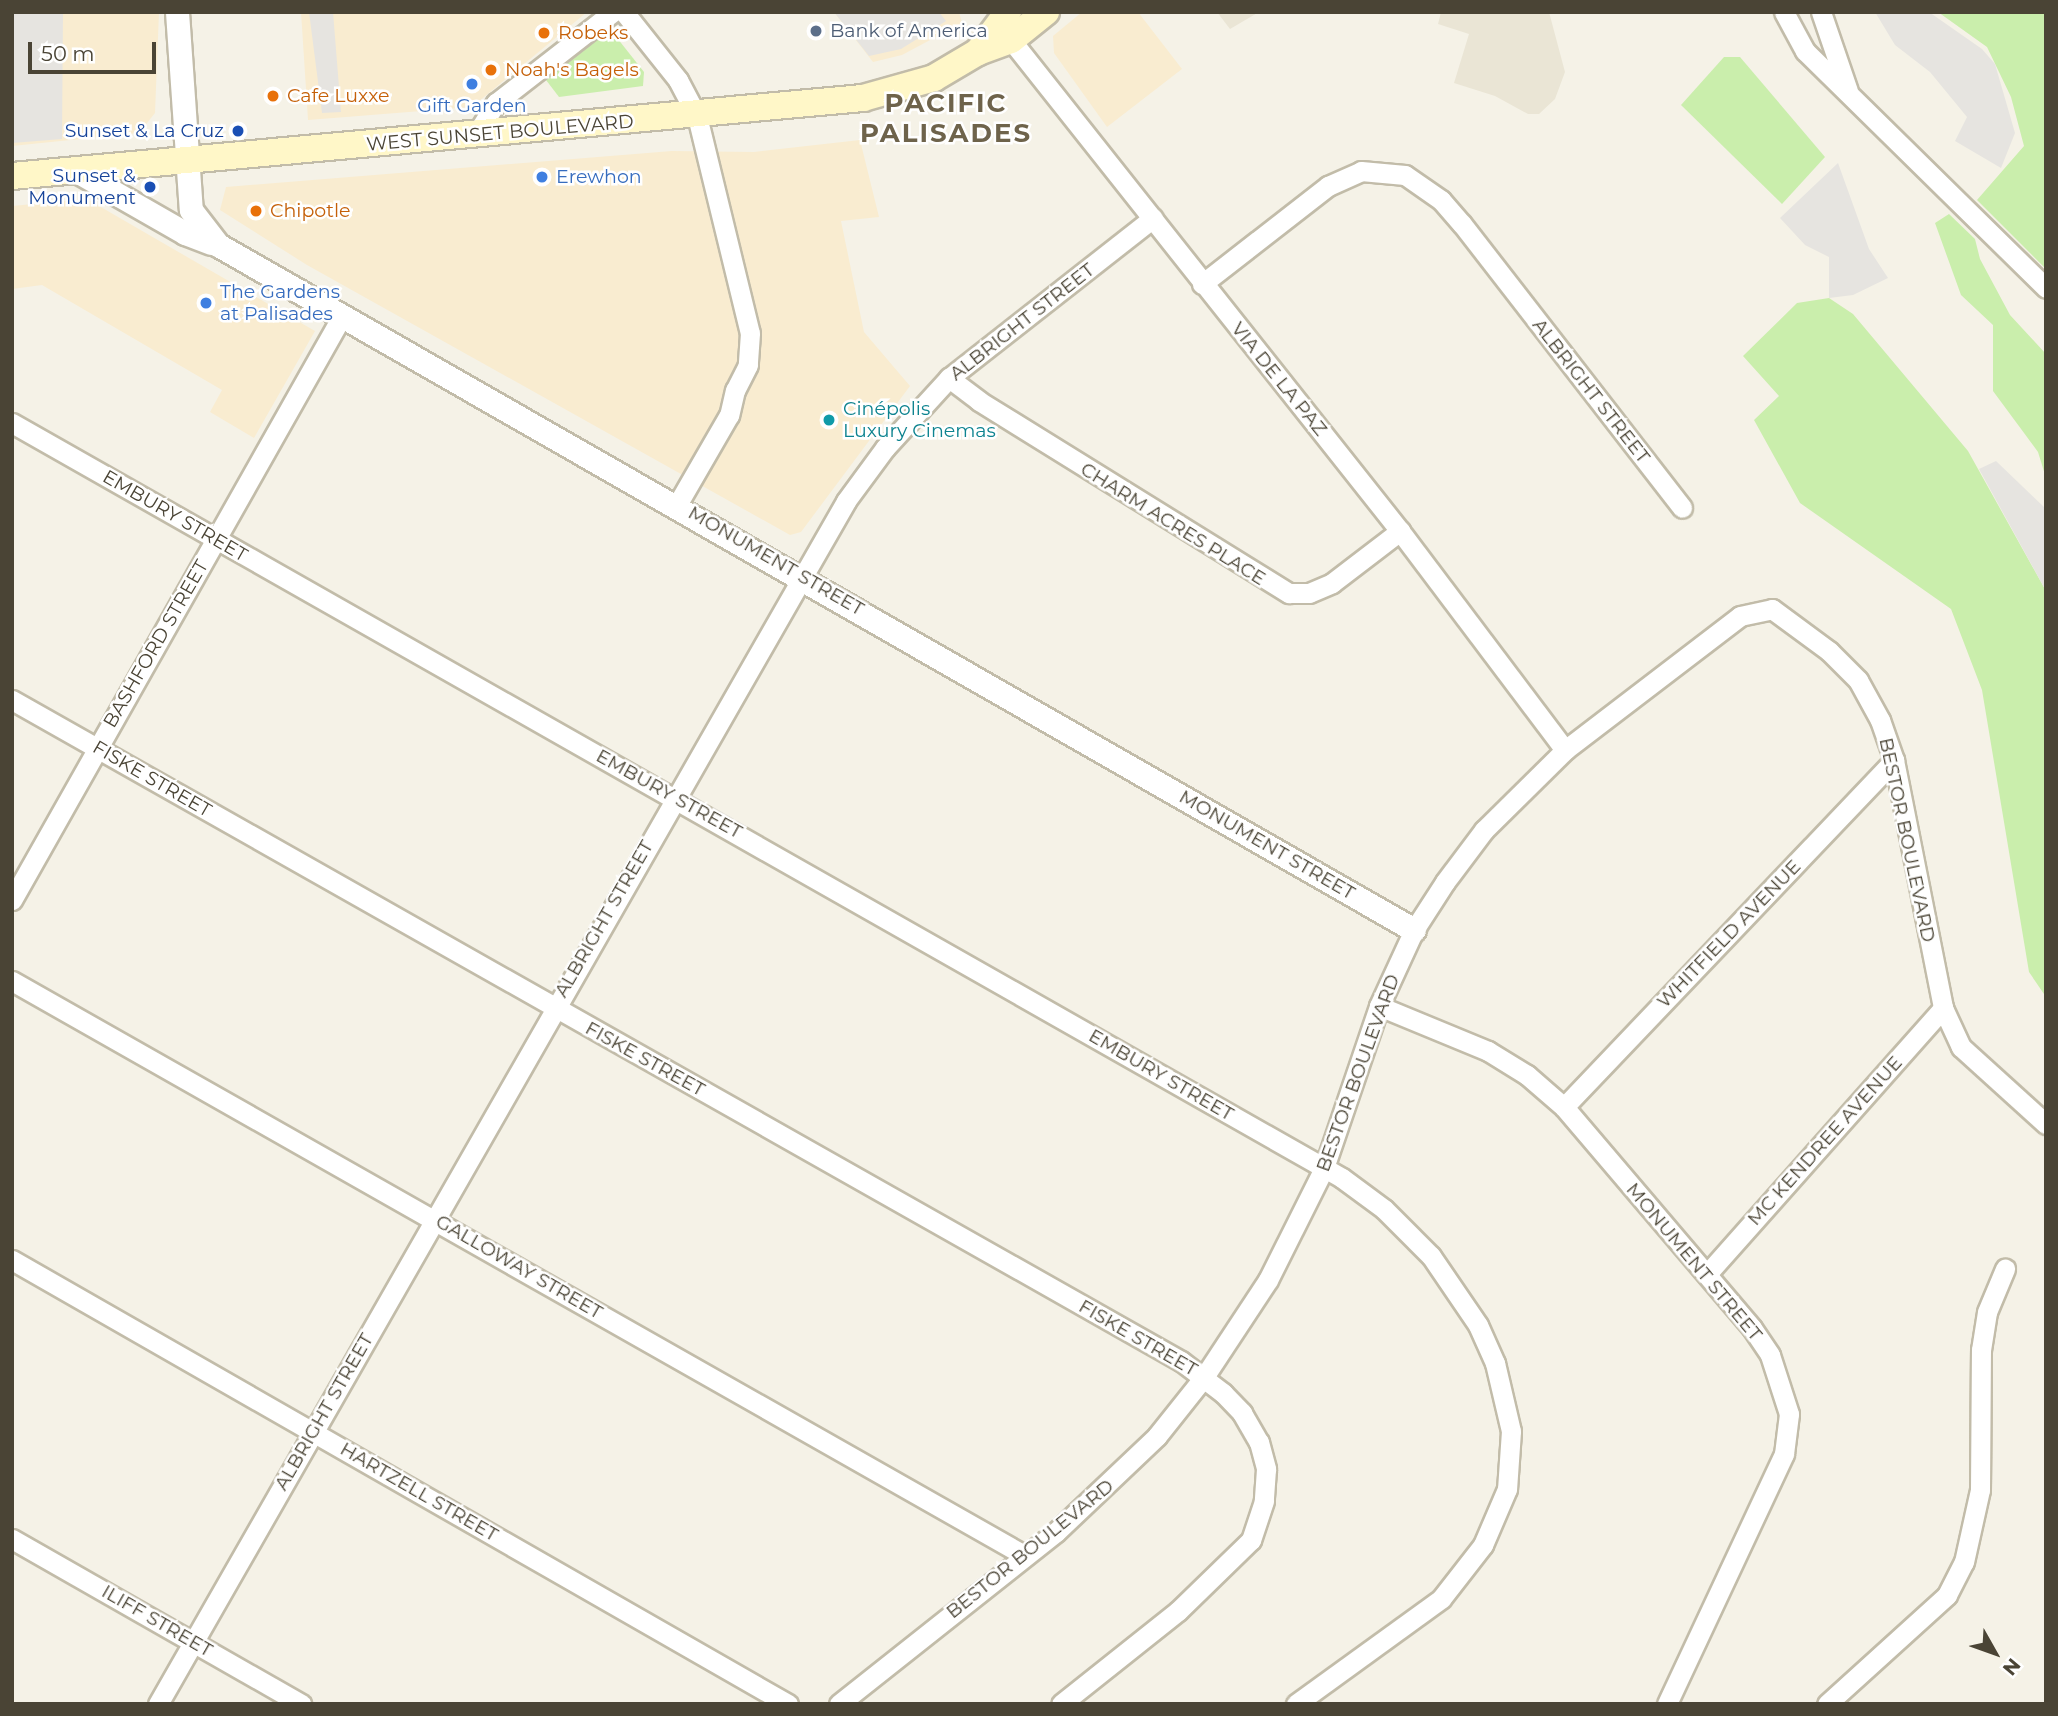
<!DOCTYPE html>
<html>
<head>
<meta charset="utf-8">
<style>
  body { margin:0 }
  #map { position:relative; width:2058px; height:1716px; overflow:hidden; background:#f5f2e7; font-family:Montserrat,sans-serif }
  div>[style] { position:absolute }
  .residential>* { inset:0; background:#eae5d5 }
  .commercial>* { inset:0; background:#f9ecd0 }
  .green>* { inset:0; background:#caeeac }
  .parking>* { inset:0; background:#e6e4e0 }
  .roads { filter:drop-shadow(2px 0 #c2bca9) drop-shadow(-2px 0 #c2bca9) drop-shadow(0 2px #c2bca9) drop-shadow(0 -2px #c2bca9) }
  .minor>* { height:19px; margin:-9.5px; padding:0 9.5px; transform-origin:9.5px; border-radius:9.5px; background:#fff }
  .tertiary>* { height:23px; margin:-11.5px; padding:0 11.5px; transform-origin:11.5px; border-radius:11.5px; background:#fff }
  .secondary>* { height:26px; margin:-13px; padding:0 13px; transform-origin:13px; border-radius:13px; background:#fff7c8 }
  .dots>* { width:19px; height:19px; translate:-50% -50%; box-sizing:border-box; border:4px solid #fff; border-radius:50% }
  span { translate:-50% -50%; white-space:nowrap; text-align:center; line-height:1.15; -webkit-text-stroke:5px #fff; paint-order:stroke }
  .service-label { font-size:19px; color:#4e5e75 }
  .left { translate:0 -50%; text-align:left }
  .food-label { font-size:19px; color:#c56008 }
  .shop-label { font-size:19px; color:#366cbe }
  .transit-label { font-size:19px; color:#164399 }
  .right { translate:-100% -50%; text-align:right }
  .street-label { font-size:19px; color:#4a4435 }
  .culture-label { font-size:19px; color:#0d838f }
  .district-label { font-size:26px; color:#6e634b; font-weight:700; letter-spacing:2px }
  .frame { position:absolute; inset:0; border:14px solid #4a4435; pointer-events:none }
  .north { position:absolute; left:1960px; top:1618px; width:70px; height:70px; -webkit-text-stroke:5px #fff; paint-order:stroke; rotate:130deg; font-size:19px; font-weight:700; line-height:28px; text-align:center; color:#4a4435 }
  .north::after { content:''; display:block; margin:auto; width:24px; height:32px; background:#4a4435; clip-path:polygon(50% 0,100% 100%,50% 72%,0 100%) }
  .scale { position:absolute; left:28px; top:42px; width:128px; height:32px; box-sizing:border-box; border:4px solid #4a4435; border-top:0; padding-left:9px; font-size:21px; line-height:24px; white-space:nowrap; color:#4a4435; -webkit-text-stroke:5px #fff; paint-order:stroke }
</style>
</head>
<body>
<div id="map">
  <div class="residential">
    <i style="clip-path:polygon(1217px 12px,1259px 12px,1230px 29px)"></i>
    <i style="clip-path:polygon(1441px 12px,1549px 12px,1565px 72px,1555px 99px,1539px 114px,1528px 114px,1495px 96px,1454px 83px,1469px 34px,1438px 24px)"></i>
  </div>
  <div class="commercial">
    <i style="clip-path:polygon(12px 12px,159px 12px,155px 113px,139px 133px,12px 146px)"></i>
    <i style="clip-path:polygon(301px 12px,587px 12px,472px 107px,308px 120px)"></i>
    <i style="clip-path:polygon(834px 12px,959px 12px,962px 23px,902px 55px,873px 62px)"></i>
    <i style="clip-path:polygon(1082px 12px,1138px 12px,1182px 69px,1107px 127px,1054px 53px,1053px 36px)"></i>
    <i style="clip-path:polygon(860px 140px,879px 217px,841px 221px,864px 332px,910px 386px,801px 532px,790px 535px,307px 265px,220px 210px,226px 187px,672px 151px,754px 152px)"></i>
    <i style="clip-path:polygon(87px 199px,315px 331px,254px 438px,210px 412px,222px 390px,42px 285px,12px 289px,12px 206px)"></i>
  </div>
  <div class="green">
    <i style="clip-path:polygon(1938px 12px,2046px 12px,2046px 269px,1977px 200px,2024px 146px,2011px 97px,1987px 47px)"></i>
    <i style="clip-path:polygon(610px 29px,644px 72px,643px 86px,559px 97px,546px 80px)"></i>
    <i style="clip-path:polygon(1724px 57px,1740px 57px,1825px 157px,1782px 204px,1681px 105px)"></i>
    <i style="clip-path:polygon(1949px 214px,1975px 239px,1980px 259px,2010px 315px,2046px 354px,2046px 478px,2038px 452px,1993px 391px,1993px 325px,1961px 295px,1935px 223px)"></i>
    <i style="clip-path:polygon(1829px 298px,1853px 314px,1968px 451px,2046px 591px,2046px 997px,2029px 972px,1982px 690px,1951px 609px,1800px 503px,1754px 420px,1779px 396px,1743px 356px,1797px 303px)"></i>
  </div>
  <div class="parking">
    <i style="clip-path:polygon(12px 12px,63px 12px,62px 139px,12px 143px)"></i>
    <i style="clip-path:polygon(309px 12px,333px 12px,341px 112px,322px 113px)"></i>
    <i style="clip-path:polygon(834px 12px,939px 12px,946px 21px,901px 49px,869px 56px)"></i>
    <i style="clip-path:polygon(1875px 12px,1929px 12px,1982px 49px,1995px 64px,2015px 133px,2001px 168px,1955px 141px,1967px 117px,1930px 72px,1895px 45px)"></i>
    <i style="clip-path:polygon(1838px 163px,1869px 249px,1888px 278px,1853px 295px,1829px 298px,1829px 257px,1805px 245px,1780px 218px)"></i>
    <i style="clip-path:polygon(1996px 461px,2046px 509px,2046px 591px,1979px 469px)"></i>
  </div>
  <div class="roads">
    <div class="minor">
      <i style="left:624px;top:12px;width:87px;rotate:51.5deg"></i>
      <i style="left:678px;top:80px;width:41px;rotate:62.2deg"></i>
      <i style="left:697px;top:116px;width:223px;rotate:76.3deg"></i>
      <i style="left:750px;top:333px;width:32px;rotate:94deg"></i>
      <i style="left:748px;top:365px;width:28px;rotate:117deg"></i>
      <i style="left:735px;top:390px;width:26px;rotate:103deg"></i>
      <i style="left:729px;top:415px;width:104px;rotate:120deg"></i>
      <i style="left:1784px;top:12px;width:44px;rotate:61.7deg"></i>
      <i style="left:1805px;top:51px;width:338px;rotate:44.5deg"></i>
      <i style="left:1821px;top:12px;width:83px;rotate:71.1deg"></i>
      <i style="left:1011px;top:40px;width:626px;rotate:51.61deg"></i>
      <i style="left:1400px;top:531px;width:274px;rotate:53deg"></i>
      <i style="left:477px;top:133px;width:36px;rotate:-58deg"></i>
      <i style="left:496px;top:103px;width:148px;rotate:-37.9deg"></i>
      <i style="left:1202px;top:284px;width:160px;rotate:-37.9deg"></i>
      <i style="left:1328px;top:186px;width:36px;rotate:-24deg"></i>
      <i style="left:1361px;top:171px;width:44px;rotate:5.2deg"></i>
      <i style="left:1405px;top:175px;width:44px;rotate:34.8deg"></i>
      <i style="left:1441px;top:200px;width:32px;rotate:49deg"></i>
      <i style="left:1462px;top:224px;width:359px;rotate:52.2deg"></i>
      <i style="left:949px;top:378px;width:38px;rotate:37deg"></i>
      <i style="left:979px;top:401px;width:365px;rotate:31.8deg"></i>
      <i style="left:1289px;top:593px;width:20px"></i>
      <i style="left:1309px;top:593px;width:25px;rotate:-23deg"></i>
      <i style="left:1332px;top:583px;width:86px;rotate:-37.4deg"></i>
      <i style="left:12px;top:423px;width:1529px;rotate:29.58deg"></i>
      <i style="left:1342px;top:1178px;width:52px;rotate:36.4deg"></i>
      <i style="left:1384px;top:1209px;width:66px;rotate:45deg"></i>
      <i style="left:1431px;top:1256px;width:83px;rotate:55.7deg"></i>
      <i style="left:1478px;top:1325px;width:42px;rotate:65.9deg"></i>
      <i style="left:1495px;top:1363px;width:70px;rotate:76.8deg"></i>
      <i style="left:1511px;top:1431px;width:58px;rotate:93.9deg"></i>
      <i style="left:1507px;top:1489px;width:61px;rotate:113.2deg"></i>
      <i style="left:1483px;top:1545px;width:68px;rotate:127.9deg"></i>
      <i style="left:1441px;top:1599px;width:179px;rotate:144.1deg"></i>
      <i style="left:12px;top:700px;width:1343px;rotate:29.49deg"></i>
      <i style="left:1181px;top:1361px;width:53px;rotate:37.3deg"></i>
      <i style="left:1223px;top:1393px;width:28px;rotate:46deg"></i>
      <i style="left:1242px;top:1413px;width:34px;rotate:60deg"></i>
      <i style="left:1259px;top:1442px;width:28px;rotate:75deg"></i>
      <i style="left:1266px;top:1469px;width:32px;rotate:94deg"></i>
      <i style="left:1264px;top:1501px;width:41px;rotate:108.4deg"></i>
      <i style="left:1251px;top:1540px;width:102px;rotate:135.8deg"></i>
      <i style="left:1178px;top:1611px;width:149px;rotate:141.5deg"></i>
      <i style="left:12px;top:900px;width:671px;rotate:-60.53deg"></i>
      <i style="left:12px;top:981px;width:1163px;rotate:29.56deg"></i>
      <i style="left:1379px;top:1006px;width:118px;rotate:22.4deg"></i>
      <i style="left:1488px;top:1051px;width:46px;rotate:31.6deg"></i>
      <i style="left:1527px;top:1075px;width:49px;rotate:40.9deg"></i>
      <i style="left:1564px;top:1107px;width:290px;rotate:49.6deg"></i>
      <i style="left:1752px;top:1328px;width:32px;rotate:56deg"></i>
      <i style="left:1770px;top:1355px;width:62px;rotate:72.1deg"></i>
      <i style="left:1789px;top:1414px;width:40px;rotate:97.1deg"></i>
      <i style="left:1784px;top:1454px;width:276px;rotate:115.1deg"></i>
      <i style="left:1564px;top:1107px;width:479px;rotate:-46.4deg"></i>
      <i style="left:12px;top:1260px;width:894px;rotate:29.78deg"></i>
      <i style="left:1707px;top:1274px;width:356px;rotate:-48.4deg"></i>
      <i style="left:12px;top:1539px;width:333px;rotate:29.7deg"></i>
      <i style="left:158px;top:1704px;width:1386px;rotate:-60.23deg"></i>
      <i style="left:846px;top:501px;width:66px;rotate:-53.7deg"></i>
      <i style="left:885px;top:448px;width:95px;rotate:-47.6deg"></i>
      <i style="left:949px;top:378px;width:259px;rotate:-38.1deg"></i>
      <i style="left:839px;top:1704px;width:277px;rotate:-38.4deg"></i>
      <i style="left:1056px;top:1532px;width:139px;rotate:-43.5deg"></i>
      <i style="left:1157px;top:1436px;width:75px;rotate:-51.5deg"></i>
      <i style="left:1204px;top:1377px;width:116px;rotate:-56.6deg"></i>
      <i style="left:1268px;top:1280px;width:125px;rotate:-63.4deg"></i>
      <i style="left:1324px;top:1168px;width:171px;rotate:-71.2deg"></i>
      <i style="left:1379px;top:1006px;width:84px;rotate:-65.3deg"></i>
      <i style="left:1414px;top:930px;width:57px;rotate:-57.1deg"></i>
      <i style="left:1445px;top:882px;width:65px;rotate:-53.1deg"></i>
      <i style="left:1484px;top:830px;width:114px;rotate:-44.6deg"></i>
      <i style="left:1565px;top:750px;width:220px;rotate:-37.4deg"></i>
      <i style="left:1740px;top:616px;width:33px;rotate:-12deg"></i>
      <i style="left:1772px;top:609px;width:71px;rotate:36.4deg"></i>
      <i style="left:1829px;top:651px;width:41px;rotate:45deg"></i>
      <i style="left:1858px;top:680px;width:46px;rotate:61.2deg"></i>
      <i style="left:1880px;top:720px;width:42px;rotate:70.7deg"></i>
      <i style="left:1894px;top:760px;width:253px;rotate:78.8deg"></i>
      <i style="left:1943px;top:1008px;width:43px;rotate:65.2deg"></i>
      <i style="left:1961px;top:1047px;width:115px;rotate:42.2deg"></i>
      <i style="left:1827px;top:1704px;width:162px;rotate:-42.2deg"></i>
      <i style="left:1947px;top:1595px;width:37px;rotate:-63deg"></i>
      <i style="left:1964px;top:1562px;width:74px;rotate:-77.5deg"></i>
      <i style="left:1980px;top:1490px;width:140px;rotate:-89.6deg"></i>
      <i style="left:1981px;top:1350px;width:38px;rotate:-81deg"></i>
      <i style="left:1987px;top:1312px;width:47px;rotate:-67.3deg"></i>
    </div>
    <div class="tertiary">
      <i style="left:177px;top:12px;width:198px;rotate:86deg"></i>
      <i style="left:191px;top:210px;width:44px;rotate:52.4deg"></i>
      <i style="left:218px;top:245px;width:1378px;rotate:29.8deg"></i>
      <i style="left:75px;top:170px;width:127px;rotate:29.8deg"></i>
      <i style="left:185px;top:233px;width:28px;rotate:21deg"></i>
    </div>
    <div class="secondary">
      <i style="left:978px;top:52px;width:50px;rotate:-53.1deg"></i>
      <i style="left:12px;top:176px;width:855px;rotate:-5.24deg"></i>
      <i style="left:863px;top:98px;width:74px;rotate:-15.7deg"></i>
      <i style="left:934px;top:78px;width:51px;rotate:-30.6deg"></i>
      <i style="left:978px;top:52px;width:35px;rotate:-20deg"></i>
      <i style="left:1011px;top:40px;width:45px;rotate:-38.7deg"></i>
    </div>
  </div>
  <div class="dots">
    <i style="left:816px;top:31px;background:#5c6f8a"></i>
    <i style="left:544px;top:33px;background:#e8710a"></i>
    <i style="left:491px;top:70px;background:#e8710a"></i>
    <i style="left:472px;top:84px;background:#3f7fe0"></i>
    <i style="left:273px;top:96px;background:#e8710a"></i>
    <i style="left:238px;top:131px;background:#1a4fb4"></i>
    <i style="left:542px;top:177px;background:#3f7fe0"></i>
    <i style="left:150px;top:187px;background:#1a4fb4"></i>
    <i style="left:256px;top:211px;background:#e8710a"></i>
    <i style="left:206px;top:303px;background:#3f7fe0"></i>
    <i style="left:829px;top:420px;background:#0f9aa8"></i>
  </div>
  <div class="service-label">
    <span class="left" style="left:830px;top:31px">Bank of America</span>
  </div>
  <div class="food-label">
    <span class="left" style="left:558px;top:33px">Robeks</span>
    <span class="left" style="left:505px;top:70px">Noah's Bagels</span>
    <span class="left" style="left:287px;top:96px">Cafe Luxxe</span>
    <span class="left" style="left:270px;top:211px">Chipotle</span>
  </div>
  <div class="shop-label">
    <span style="left:472px;top:106px">Gift Garden</span>
    <span class="left" style="left:556px;top:177px">Erewhon</span>
    <span class="left" style="left:220px;top:303px">The Gardens<br>at Palisades</span>
  </div>
  <div class="transit-label">
    <span class="right" style="left:224px;top:131px">Sunset &amp; La Cruz</span>
    <span class="right" style="left:136px;top:187px">Sunset &amp;<br>Monument</span>
  </div>
  <div class="street-label">
    <span style="left:500px;top:133px;rotate:-5deg">WEST SUNSET BOULEVARD</span>
    <span style="left:1022px;top:322px;rotate:-38deg">ALBRIGHT STREET</span>
    <span style="left:1279px;top:379px;rotate:51deg">VIA DE LA PAZ</span>
    <span style="left:1591px;top:391px;rotate:52deg">ALBRIGHT STREET</span>
    <span style="left:175px;top:516px;rotate:30deg">EMBURY STREET</span>
    <span style="left:1173px;top:524px;rotate:32deg">CHARM ACRES PLACE</span>
    <span style="left:776px;top:561px;rotate:30deg">MONUMENT STREET</span>
    <span style="left:156px;top:644px;rotate:-60deg">BASHFORD STREET</span>
    <span style="left:152px;top:779px;rotate:30deg">FISKE STREET</span>
    <span style="left:669px;top:794px;rotate:29deg">EMBURY STREET</span>
    <span style="left:1907px;top:840px;rotate:78deg">BESTOR BOULEVARD</span>
    <span style="left:1267px;top:845px;rotate:30deg">MONUMENT STREET</span>
    <span style="left:604px;top:919px;rotate:-60deg">ALBRIGHT STREET</span>
    <span style="left:1729px;top:934px;rotate:-46deg">WHITFIELD AVENUE</span>
    <span style="left:645px;top:1059px;rotate:29deg">FISKE STREET</span>
    <span style="left:1358px;top:1073px;rotate:-70deg">BESTOR BOULEVARD</span>
    <span style="left:1161px;top:1075px;rotate:30deg">EMBURY STREET</span>
    <span style="left:1825px;top:1141px;rotate:-48deg">MC KENDREE AVENUE</span>
    <span style="left:1694px;top:1262px;rotate:50deg">MONUMENT STREET</span>
    <span style="left:519px;top:1267px;rotate:30deg">GALLOWAY STREET</span>
    <span style="left:1138px;top:1338px;rotate:30deg">FISKE STREET</span>
    <span style="left:324px;top:1412px;rotate:-60deg">ALBRIGHT STREET</span>
    <span style="left:419px;top:1492px;rotate:30deg">HARTZELL STREET</span>
    <span style="left:1030px;top:1549px;rotate:-39deg">BESTOR BOULEVARD</span>
    <span style="left:157px;top:1621px;rotate:30deg">ILIFF STREET</span>
  </div>
  <div class="culture-label">
    <span class="left" style="left:843px;top:420px">Cinépolis<br>Luxury Cinemas</span>
  </div>
  <div class="district-label">
    <span style="left:946px;top:119px">PACIFIC<br>PALISADES</span>
  </div>
  <div class="frame"></div>
  <div class="north">N</div>
  <div class="scale">50 m</div>
</div>
</body>
</html>
